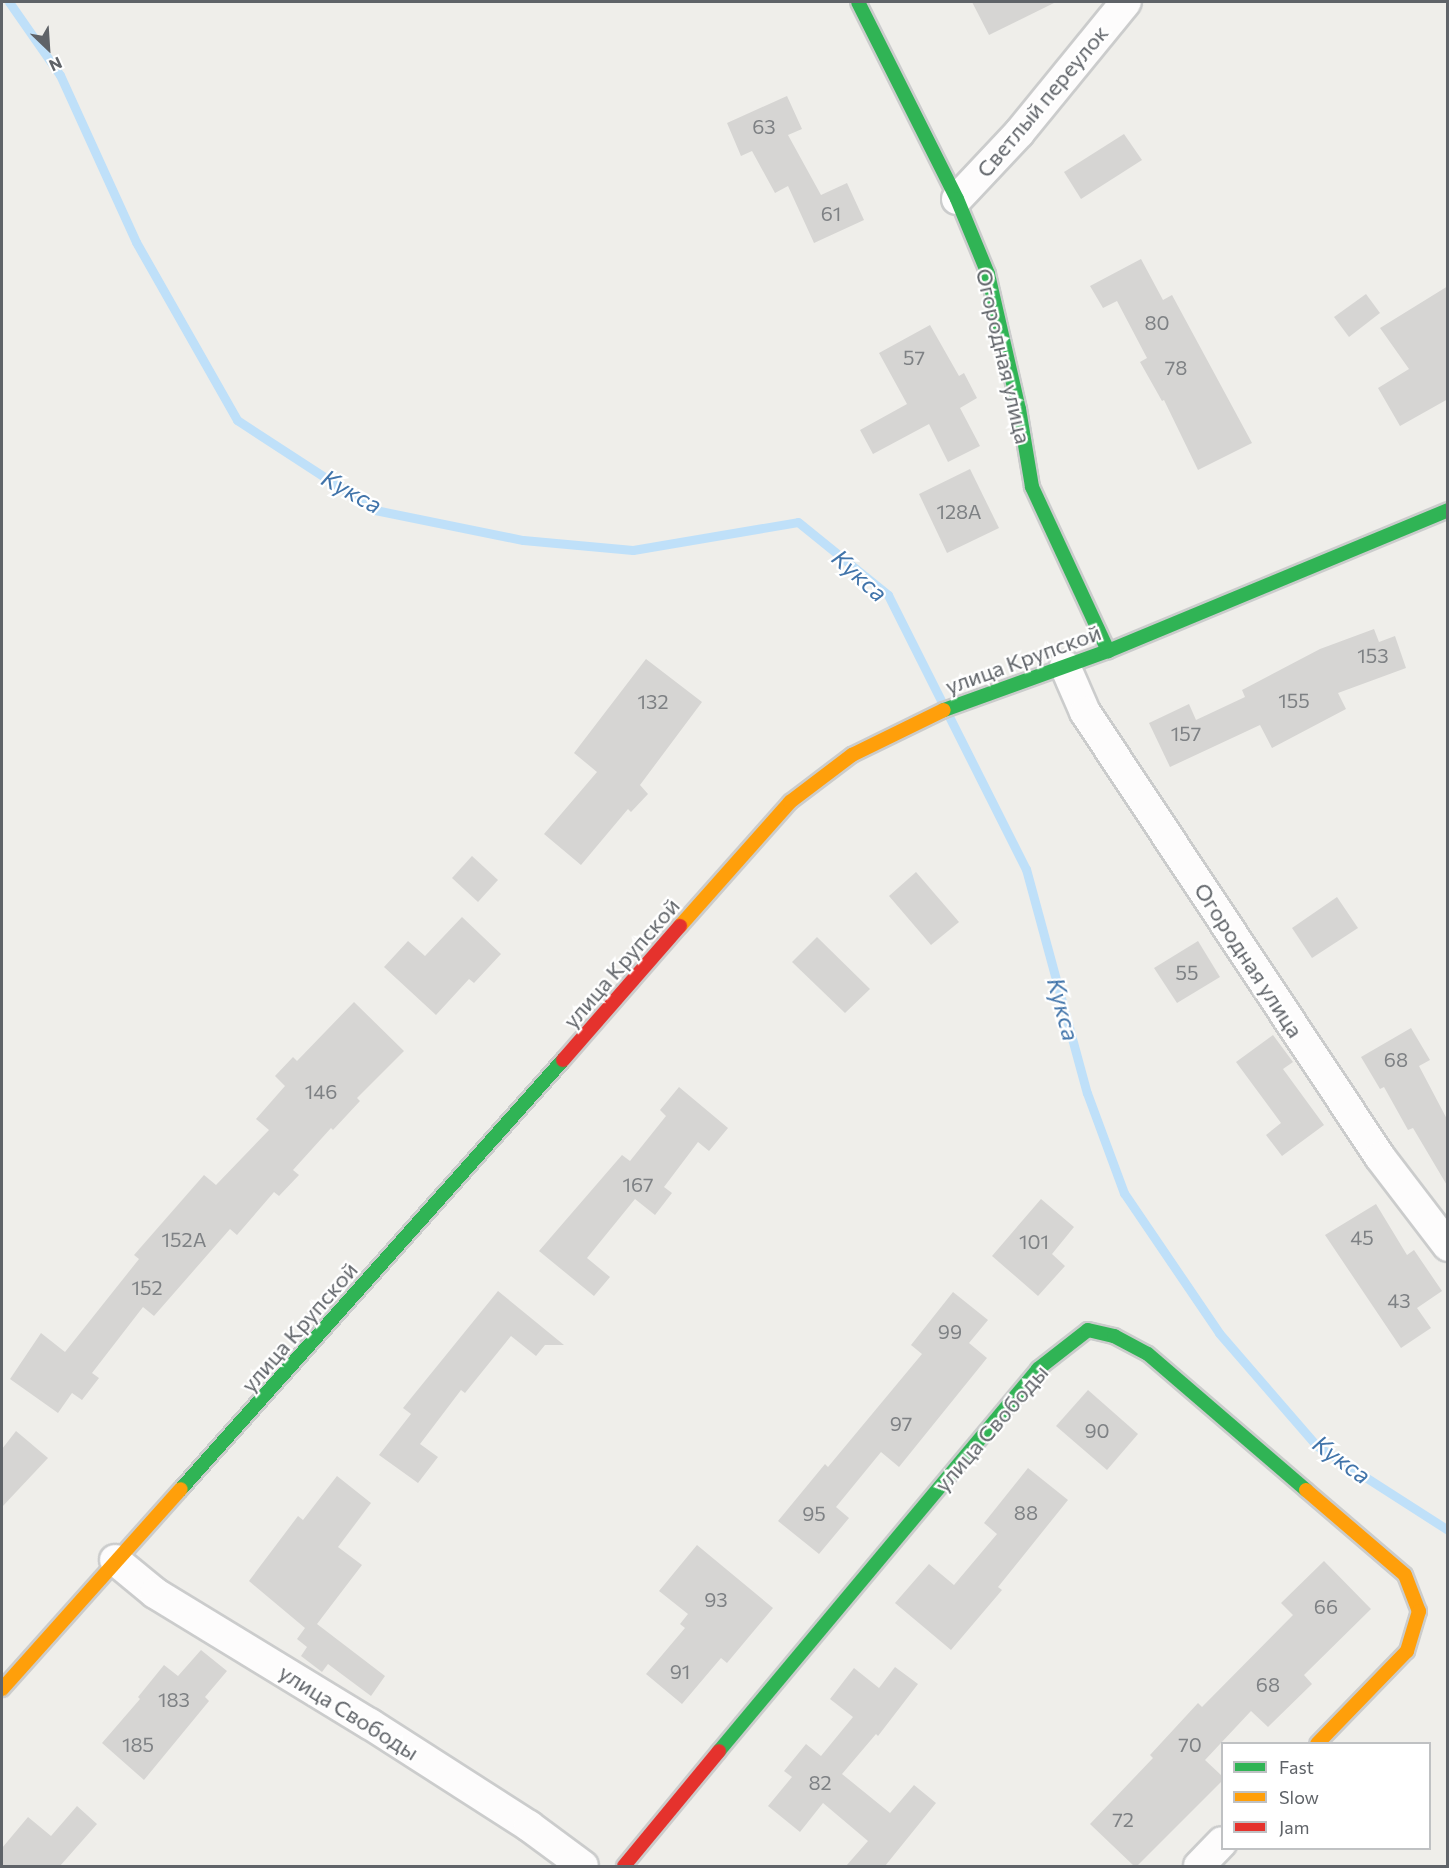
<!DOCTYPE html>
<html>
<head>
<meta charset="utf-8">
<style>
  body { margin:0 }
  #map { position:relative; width:1449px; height:1868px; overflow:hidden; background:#efeeea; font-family:Commissioner,sans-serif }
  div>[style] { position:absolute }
  .stream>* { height:9px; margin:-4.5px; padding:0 4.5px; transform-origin:4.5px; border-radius:4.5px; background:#bfe0f9 }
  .building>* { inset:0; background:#d6d5d3 }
  .roads { filter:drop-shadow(2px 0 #cbcccc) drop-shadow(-2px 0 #cbcccc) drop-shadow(0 2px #cbcccc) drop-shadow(0 -2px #cbcccc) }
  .street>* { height:30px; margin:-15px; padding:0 15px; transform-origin:15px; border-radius:15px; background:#fdfcfc }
  .fast>* { height:14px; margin:-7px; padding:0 7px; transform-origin:7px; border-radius:7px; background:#30b455 }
  .slow>* { height:14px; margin:-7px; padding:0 7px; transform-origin:7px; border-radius:7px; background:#ff9f0a }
  .jam>* { height:14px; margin:-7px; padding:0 7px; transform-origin:7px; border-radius:7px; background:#e5322d }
  span { translate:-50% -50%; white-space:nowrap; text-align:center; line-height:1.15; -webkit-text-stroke:4.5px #fff; paint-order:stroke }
  .number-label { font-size:20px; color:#7e8184 }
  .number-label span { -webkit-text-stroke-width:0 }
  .street-label { font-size:22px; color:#5f6368 }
  .water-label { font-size:24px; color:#4174aa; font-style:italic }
  .frame { position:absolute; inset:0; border:3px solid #5f6368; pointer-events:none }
  .legend { position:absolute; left:1221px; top:1742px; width:210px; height:108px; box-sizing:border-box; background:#fff; border:2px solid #bfc1c3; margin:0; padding:8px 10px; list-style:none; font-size:18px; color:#5f6368 }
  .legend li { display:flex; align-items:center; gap:12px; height:30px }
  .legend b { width:30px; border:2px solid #bfc1c3 }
  .north { position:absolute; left:18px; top:18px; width:60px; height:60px; -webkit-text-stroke:4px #fff; paint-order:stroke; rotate:155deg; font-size:16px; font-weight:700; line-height:24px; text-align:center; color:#5f6368 }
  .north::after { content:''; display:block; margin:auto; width:21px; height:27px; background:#5f6368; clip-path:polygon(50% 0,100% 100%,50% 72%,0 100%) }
</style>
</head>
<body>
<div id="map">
  <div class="stream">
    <i style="left:9px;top:2px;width:89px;rotate:55.1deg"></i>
    <i style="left:60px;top:75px;width:183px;rotate:65.5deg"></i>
    <i style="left:136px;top:242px;width:205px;rotate:60.4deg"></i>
    <i style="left:237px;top:420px;width:165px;rotate:33.1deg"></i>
    <i style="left:375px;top:510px;width:151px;rotate:11.5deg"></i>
    <i style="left:523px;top:540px;width:110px;rotate:5.2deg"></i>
    <i style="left:633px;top:550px;width:167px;rotate:-9.6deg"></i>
    <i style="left:798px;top:522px;width:116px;rotate:39deg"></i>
    <i style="left:888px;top:595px;width:307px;rotate:63.3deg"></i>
    <i style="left:1026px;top:869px;width:232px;rotate:74.8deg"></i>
    <i style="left:1087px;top:1093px;width:107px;rotate:69.7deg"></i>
    <i style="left:1124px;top:1193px;width:169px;rotate:55.8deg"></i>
    <i style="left:1219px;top:1333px;width:150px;rotate:49.1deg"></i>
    <i style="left:1317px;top:1446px;width:156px;rotate:32.7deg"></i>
  </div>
  <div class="building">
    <i style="clip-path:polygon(972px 2px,1056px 2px,989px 35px)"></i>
    <i style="clip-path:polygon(787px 96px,802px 129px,788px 135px,821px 195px,847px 183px,864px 220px,814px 243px,788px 186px,775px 193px,752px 151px,741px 156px,727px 123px)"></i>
    <i style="clip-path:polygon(1124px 134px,1142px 160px,1081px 199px,1064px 172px)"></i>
    <i style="clip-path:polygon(1141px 259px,1163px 300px,1172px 295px,1252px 443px,1198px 470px,1164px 400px,1162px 401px,1140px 362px,1147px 358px,1117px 301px,1103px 308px,1090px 286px)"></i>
    <i style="clip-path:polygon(1448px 286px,1448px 399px,1400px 426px,1378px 388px,1409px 369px,1380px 328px)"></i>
    <i style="clip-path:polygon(1366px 294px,1380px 313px,1349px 337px,1334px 317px)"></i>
    <i style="clip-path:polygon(930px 325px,959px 376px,964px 373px,977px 398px,960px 408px,980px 446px,948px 462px,929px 424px,873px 454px,860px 430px,907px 404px,879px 353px)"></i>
    <i style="clip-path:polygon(970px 469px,999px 528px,947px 553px,919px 494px)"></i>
    <i style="clip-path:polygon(1374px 629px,1379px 642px,1395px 636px,1406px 668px,1338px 693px,1346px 709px,1272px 748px,1260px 725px,1170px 767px,1149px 723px,1189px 704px,1196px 720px,1245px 697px,1242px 690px,1320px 649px)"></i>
    <i style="clip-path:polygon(646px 659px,702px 702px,640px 785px,648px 794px,631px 812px,628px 809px,581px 865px,544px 834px,597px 772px,574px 753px)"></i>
    <i style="clip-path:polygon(472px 856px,498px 880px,478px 902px,452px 878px)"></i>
    <i style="clip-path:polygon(916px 872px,959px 922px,931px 945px,889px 896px)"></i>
    <i style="clip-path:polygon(1337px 897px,1358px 928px,1312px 958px,1292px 928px)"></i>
    <i style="clip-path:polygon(462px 917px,501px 954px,474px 983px,469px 979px,436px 1015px,384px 967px,408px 941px,425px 956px)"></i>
    <i style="clip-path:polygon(817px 937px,870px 989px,845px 1013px,792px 962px)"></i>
    <i style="clip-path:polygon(1198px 941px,1220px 977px,1177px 1003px,1154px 968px)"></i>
    <i style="clip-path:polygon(354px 1002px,404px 1051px,357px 1098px,360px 1101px,333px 1130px,331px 1128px,293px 1170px,299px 1175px,279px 1196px,274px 1192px,237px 1235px,230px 1229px,154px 1316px,143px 1307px,92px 1373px,99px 1378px,82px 1400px,72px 1393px,58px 1413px,10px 1379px,41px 1333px,65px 1352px,139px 1259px,134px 1255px,204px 1175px,216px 1185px,269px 1130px,256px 1119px,285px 1086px,275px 1076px,293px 1057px,297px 1061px)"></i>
    <i style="clip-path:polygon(1411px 1028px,1430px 1060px,1419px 1066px,1448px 1121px,1448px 1187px,1413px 1128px,1408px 1130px,1384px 1087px,1380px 1089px,1361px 1057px)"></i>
    <i style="clip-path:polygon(1273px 1035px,1293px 1062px,1283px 1069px,1324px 1125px,1282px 1156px,1266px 1135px,1281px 1123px,1236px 1062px)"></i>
    <i style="clip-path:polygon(679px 1087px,728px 1128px,709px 1151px,698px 1142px,664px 1187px,672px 1193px,655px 1215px,635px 1199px,587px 1258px,610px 1277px,594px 1296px,539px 1251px,622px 1155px,630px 1161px,666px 1116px,660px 1110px)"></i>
    <i style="clip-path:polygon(1041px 1199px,1074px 1227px,1052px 1254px,1065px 1266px,1038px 1296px,992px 1256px)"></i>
    <i style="clip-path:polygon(1376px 1204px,1407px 1255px,1414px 1250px,1442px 1291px,1417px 1308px,1431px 1328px,1401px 1348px,1325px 1235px)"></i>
    <i style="clip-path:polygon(498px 1291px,564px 1345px,545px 1345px,536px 1356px,511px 1336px,465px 1393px,461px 1390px,420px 1444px,438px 1457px,418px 1483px,379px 1455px,411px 1414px,403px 1408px)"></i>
    <i style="clip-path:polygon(953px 1292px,988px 1320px,969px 1343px,987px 1358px,899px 1467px,881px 1452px,836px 1507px,849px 1518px,819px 1554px,778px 1521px,825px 1464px,828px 1467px,922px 1354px,911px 1345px)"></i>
    <i style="clip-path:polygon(1088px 1390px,1138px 1434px,1107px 1470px,1056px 1426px)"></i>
    <i style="clip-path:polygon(16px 1431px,48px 1458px,2px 1507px,2px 1449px)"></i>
    <i style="clip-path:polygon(1028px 1468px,1068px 1500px,998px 1587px,1002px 1590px,951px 1650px,895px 1603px,929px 1564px,954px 1585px,997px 1534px,984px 1523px)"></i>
    <i style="clip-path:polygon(337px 1476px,371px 1503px,338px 1547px,362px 1565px,317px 1624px,385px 1676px,371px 1696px,328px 1664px,322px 1672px,301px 1656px,307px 1647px,297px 1639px,305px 1628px,249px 1581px,298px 1516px,303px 1520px)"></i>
    <i style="clip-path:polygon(697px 1545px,773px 1608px,727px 1663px,721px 1658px,682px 1704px,646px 1674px,685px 1628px,680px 1624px,688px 1614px,659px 1591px)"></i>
    <i style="clip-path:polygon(1324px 1561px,1371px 1609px,1304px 1675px,1312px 1684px,1268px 1727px,1251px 1711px,1205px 1760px,1222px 1776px,1222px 1781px,1137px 1866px,1134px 1866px,1090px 1824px,1153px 1758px,1150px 1755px,1198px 1703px,1202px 1707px,1293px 1615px,1281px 1603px)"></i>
    <i style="clip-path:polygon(201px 1650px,227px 1671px,205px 1697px,209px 1701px,144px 1780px,102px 1743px,140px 1699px,138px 1697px,164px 1665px,178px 1676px)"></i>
    <i style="clip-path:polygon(895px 1667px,918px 1684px,878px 1736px,876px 1734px,842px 1774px,890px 1813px,914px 1785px,936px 1803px,885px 1866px,846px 1866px,868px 1841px,823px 1803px,800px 1832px,768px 1806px,792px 1777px,784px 1771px,806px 1744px,821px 1756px,853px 1717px,830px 1699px,854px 1668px,879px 1688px)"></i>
    <i style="clip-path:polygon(77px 1806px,97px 1824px,60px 1866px,2px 1866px,2px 1848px,28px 1817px,51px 1836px)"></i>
  </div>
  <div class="roads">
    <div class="street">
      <i style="left:957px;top:199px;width:91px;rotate:-46.8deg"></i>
      <i style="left:1019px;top:133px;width:169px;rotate:-50.8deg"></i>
      <i style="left:1065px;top:666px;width:50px;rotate:66.5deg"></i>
      <i style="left:1085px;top:712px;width:534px;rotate:56.46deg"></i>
      <i style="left:1380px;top:1157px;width:112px;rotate:52.6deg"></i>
      <i style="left:115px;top:1560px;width:52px;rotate:39.5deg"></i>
      <i style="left:155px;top:1593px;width:252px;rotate:31.4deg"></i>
      <i style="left:370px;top:1724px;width:189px;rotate:32.7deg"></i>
      <i style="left:529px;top:1826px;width:67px;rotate:36.5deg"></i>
      <i style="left:1199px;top:1866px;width:33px;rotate:-46deg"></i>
    </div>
    <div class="fast">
      <i style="left:858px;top:2px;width:220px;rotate:63.3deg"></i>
      <i style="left:957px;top:199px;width:81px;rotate:67.5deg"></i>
      <i style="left:988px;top:274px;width:139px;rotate:77.1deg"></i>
      <i style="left:1019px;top:409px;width:79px;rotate:80.5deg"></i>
      <i style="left:1032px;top:487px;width:181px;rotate:65.1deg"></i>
      <i style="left:944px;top:710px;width:174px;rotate:-19.8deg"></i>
      <i style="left:1108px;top:651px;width:368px;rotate:-22.5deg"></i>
      <i style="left:181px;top:1489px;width:574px;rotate:-48.32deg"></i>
      <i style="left:719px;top:1751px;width:498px;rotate:-50.1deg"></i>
      <i style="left:1038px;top:1369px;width:63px;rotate:-38deg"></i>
      <i style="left:1088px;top:1330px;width:27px;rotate:13deg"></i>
      <i style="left:1114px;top:1336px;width:38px;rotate:28deg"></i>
      <i style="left:1148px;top:1354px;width:208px;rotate:40.7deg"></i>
    </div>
    <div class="slow">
      <i style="left:680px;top:926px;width:166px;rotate:-48.4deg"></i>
      <i style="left:790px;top:802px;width:78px;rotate:-37.2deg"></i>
      <i style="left:852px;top:755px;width:102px;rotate:-26.1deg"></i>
      <i style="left:1306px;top:1490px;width:130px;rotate:40.6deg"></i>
      <i style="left:1405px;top:1575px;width:39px;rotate:69deg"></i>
      <i style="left:1419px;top:1611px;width:42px;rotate:106.7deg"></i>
      <i style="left:1407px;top:1651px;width:129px;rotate:134.1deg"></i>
      <i style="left:2px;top:1689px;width:268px;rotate:-48.2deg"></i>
    </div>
    <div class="jam">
      <i style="left:563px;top:1060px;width:178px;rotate:-48.9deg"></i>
      <i style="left:624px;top:1866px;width:149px;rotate:-50.4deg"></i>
    </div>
  </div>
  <div class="number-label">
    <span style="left:764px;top:126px">63</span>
    <span style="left:831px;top:213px">61</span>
    <span style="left:1157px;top:322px">80</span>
    <span style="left:914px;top:357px">57</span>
    <span style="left:1176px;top:367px">78</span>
    <span style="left:959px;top:511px">128А</span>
    <span style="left:1373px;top:655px">153</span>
    <span style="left:1294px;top:700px">155</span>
    <span style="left:653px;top:701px">132</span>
    <span style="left:1186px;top:733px">157</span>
    <span style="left:1187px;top:972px">55</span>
    <span style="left:1396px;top:1059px">68</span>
    <span style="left:321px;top:1091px">146</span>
    <span style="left:638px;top:1184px">167</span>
    <span style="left:1362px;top:1237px">45</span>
    <span style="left:184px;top:1239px">152А</span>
    <span style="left:1034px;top:1241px">101</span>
    <span style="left:147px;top:1287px">152</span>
    <span style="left:1399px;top:1300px">43</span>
    <span style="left:950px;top:1331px">99</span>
    <span style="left:901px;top:1423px">97</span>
    <span style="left:1097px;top:1430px">90</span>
    <span style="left:1026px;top:1512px">88</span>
    <span style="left:814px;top:1513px">95</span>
    <span style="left:716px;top:1599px">93</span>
    <span style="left:1326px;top:1606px">66</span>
    <span style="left:680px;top:1671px">91</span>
    <span style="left:1268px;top:1684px">68</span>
    <span style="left:174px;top:1699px">183</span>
    <span style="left:138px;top:1744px">185</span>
    <span style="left:1190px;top:1744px">70</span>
    <span style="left:820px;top:1782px">82</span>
    <span style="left:1123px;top:1819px">72</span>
  </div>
  <div class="street-label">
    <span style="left:1042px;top:101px;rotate:-50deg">Светлый переулок</span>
    <span style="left:1004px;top:356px;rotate:77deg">Огородная улица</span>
    <span style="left:1023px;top:659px;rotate:-20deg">улица Крупской</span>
    <span style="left:1249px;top:960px;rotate:57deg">Огородная улица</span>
    <span style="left:621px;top:963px;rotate:-49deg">улица Крупской</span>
    <span style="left:299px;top:1327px;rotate:-49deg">улица Крупской</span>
    <span style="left:991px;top:1428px;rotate:-49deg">улица Свободы</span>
    <span style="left:349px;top:1712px;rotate:32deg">улица Свободы</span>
  </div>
  <div class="water-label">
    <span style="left:352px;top:491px;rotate:29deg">Кукса</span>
    <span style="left:860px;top:575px;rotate:42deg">Кукса</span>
    <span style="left:1064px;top:1009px;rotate:75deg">Кукса</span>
    <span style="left:1342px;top:1459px;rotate:36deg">Кукса</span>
  </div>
  <div class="frame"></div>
  <ul class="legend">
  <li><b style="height:8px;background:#30b455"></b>Fast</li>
  <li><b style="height:8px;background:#ff9f0a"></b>Slow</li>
  <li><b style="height:8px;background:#e5322d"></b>Jam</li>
  </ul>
  <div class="north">N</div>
</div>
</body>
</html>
